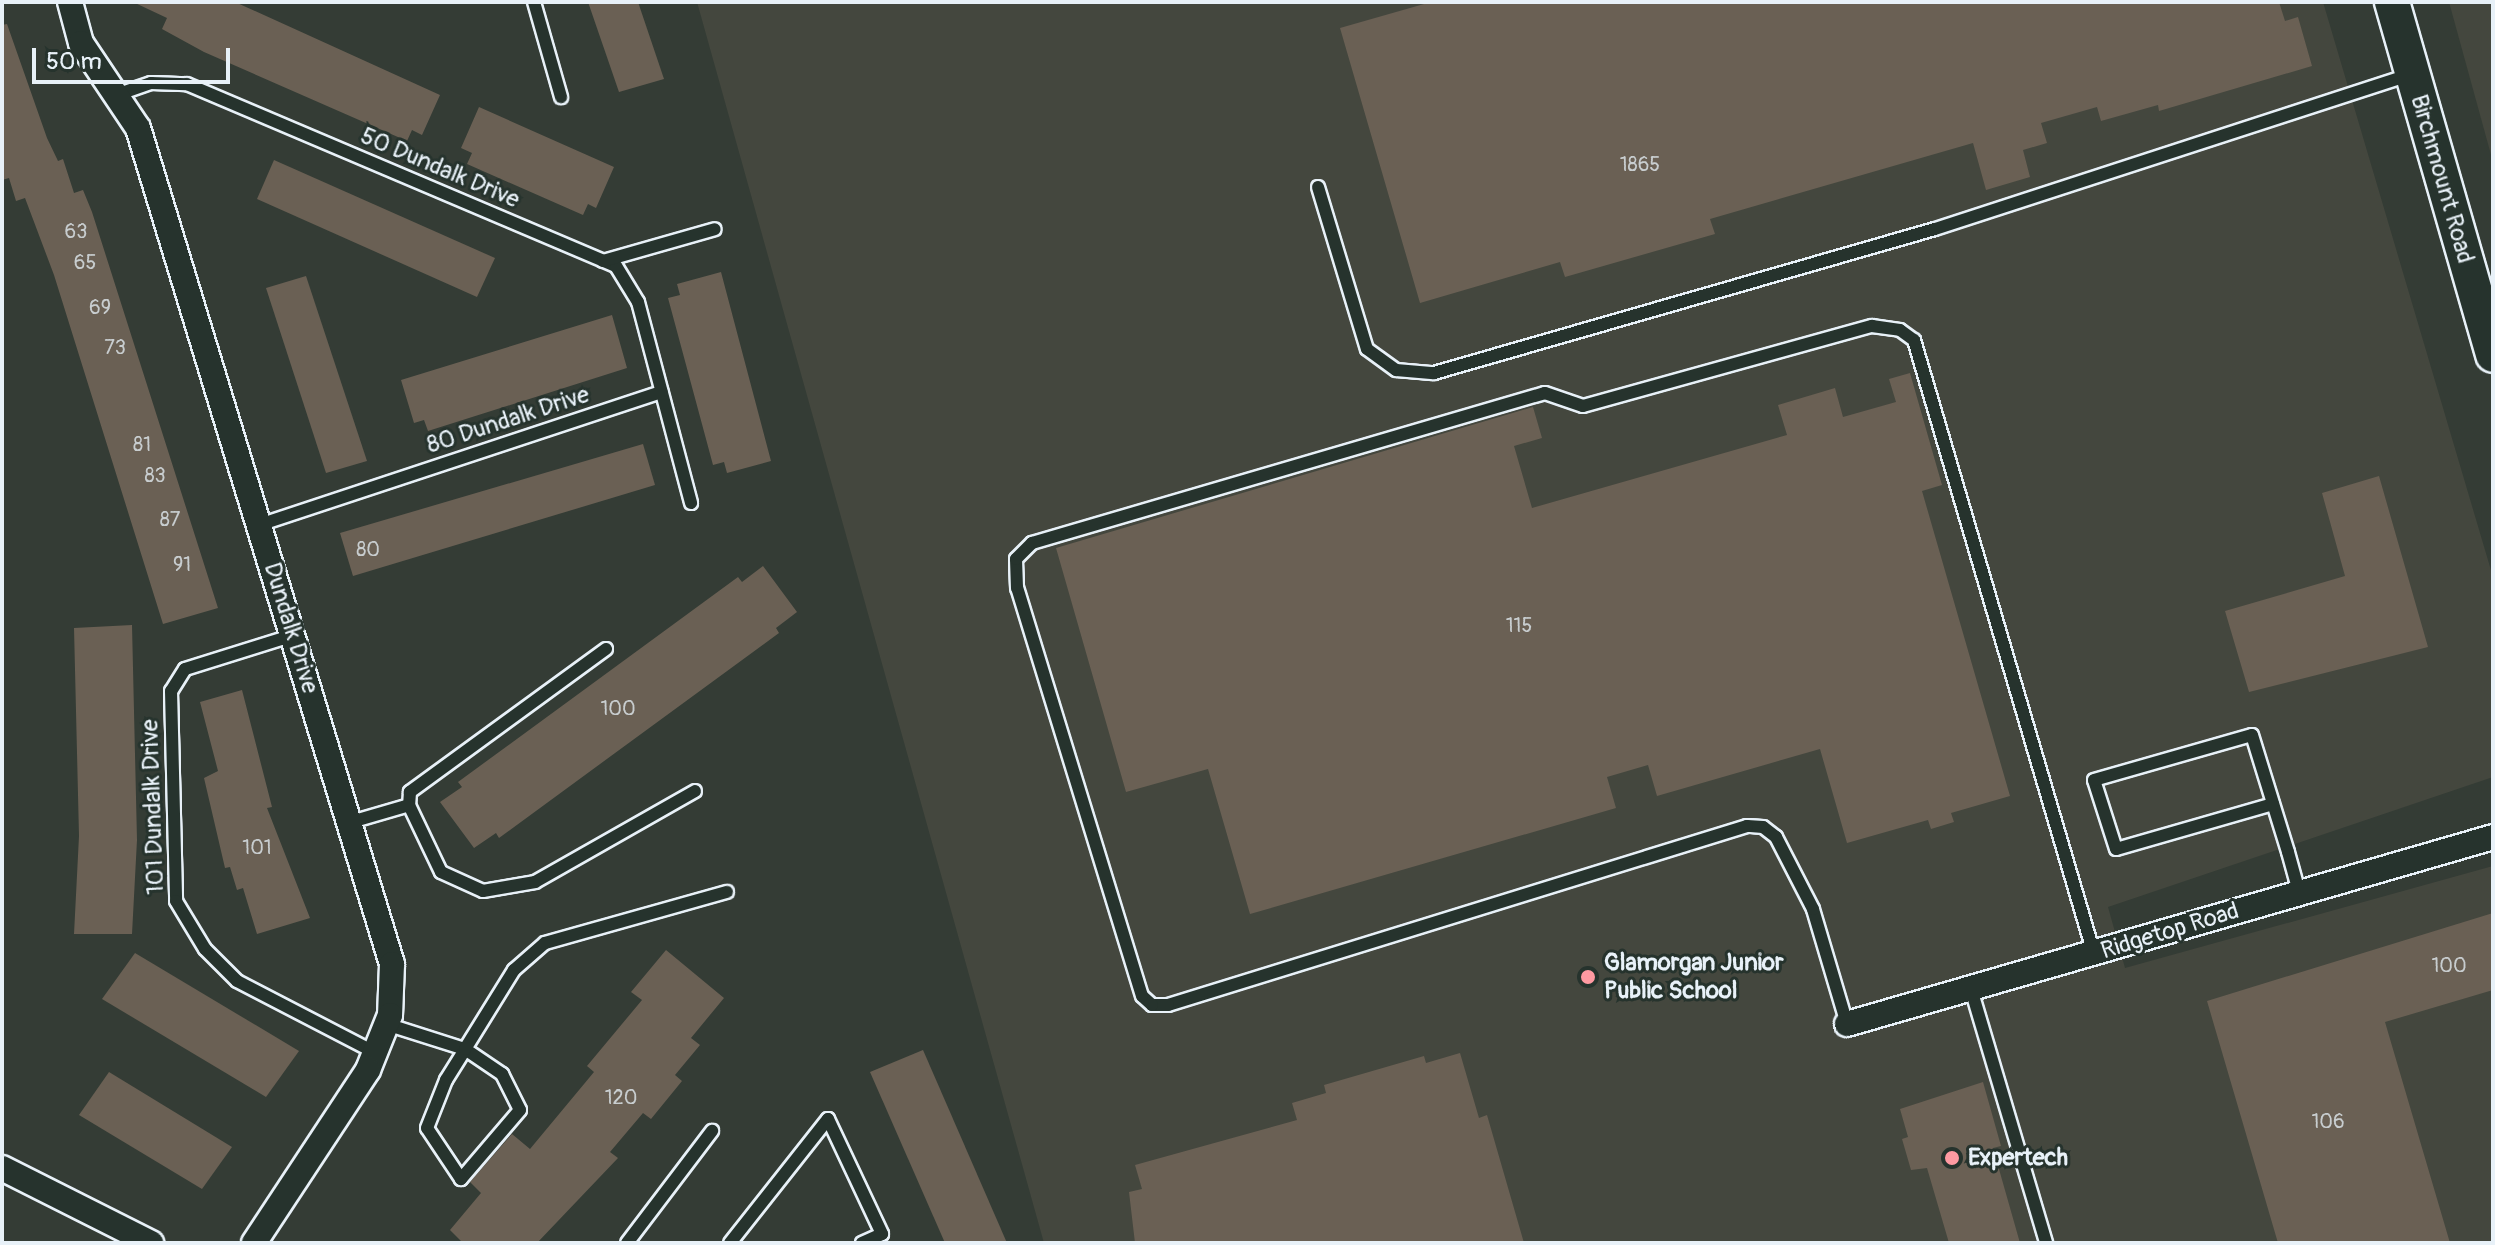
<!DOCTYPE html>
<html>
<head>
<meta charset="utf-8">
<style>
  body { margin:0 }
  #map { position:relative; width:2495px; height:1245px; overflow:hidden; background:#343c35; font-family:Pangolin,sans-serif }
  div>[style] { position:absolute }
  .built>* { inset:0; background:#44473e }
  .building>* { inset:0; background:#6a6054 }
  .roads { filter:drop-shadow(2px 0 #e8f1f8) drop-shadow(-2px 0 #e8f1f8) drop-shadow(0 2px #e8f1f8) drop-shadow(0 -2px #e8f1f8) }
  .service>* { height:12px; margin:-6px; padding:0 6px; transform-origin:6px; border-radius:6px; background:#26332d }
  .minor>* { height:24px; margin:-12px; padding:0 12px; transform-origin:12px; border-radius:12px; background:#26332d }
  .secondary>* { height:34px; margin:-17px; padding:0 17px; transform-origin:17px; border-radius:17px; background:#26332d }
  .dots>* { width:22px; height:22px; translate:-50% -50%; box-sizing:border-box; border:4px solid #26332d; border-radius:50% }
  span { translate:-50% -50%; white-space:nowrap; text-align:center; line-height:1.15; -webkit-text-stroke:6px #26332d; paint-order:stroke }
  .number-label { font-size:20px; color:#c8cdcf }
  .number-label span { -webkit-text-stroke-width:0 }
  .street-label { font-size:24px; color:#e8f1f8 }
  .poi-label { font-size:24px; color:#e8f1f8; font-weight:700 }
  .left { translate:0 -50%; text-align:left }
  .frame { position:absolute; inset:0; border:4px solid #e8f1f8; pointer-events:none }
  .scale { position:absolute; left:32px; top:48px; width:198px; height:36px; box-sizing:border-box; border:4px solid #e8f1f8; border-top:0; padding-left:10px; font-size:24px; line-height:28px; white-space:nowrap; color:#e8f1f8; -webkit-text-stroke:6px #26332d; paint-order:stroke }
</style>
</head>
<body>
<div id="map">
  <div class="built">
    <i style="clip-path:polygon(697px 2px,2323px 2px,2493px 577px,2493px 777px,2108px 907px,2125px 968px,2493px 866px,2493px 1243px,1044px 1243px)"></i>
    <i style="clip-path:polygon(2449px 2px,2493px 2px,2493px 162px)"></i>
  </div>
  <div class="building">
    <i style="clip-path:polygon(133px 2px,235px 2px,440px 95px,422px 135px,412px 130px,407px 141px,204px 52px,162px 29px,167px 18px)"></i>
    <i style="clip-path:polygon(588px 2px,638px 2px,664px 79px,619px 92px)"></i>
    <i style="clip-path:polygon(1431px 2px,2279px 2px,2285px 21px,2298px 17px,2312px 66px,2159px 111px,2158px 105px,2101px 121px,2097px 107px,2041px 123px,2047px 143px,2023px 150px,2030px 177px,1986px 190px,1973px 143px,1710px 219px,1715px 234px,1565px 277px,1560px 262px,1420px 303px,1340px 28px)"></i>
    <i style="clip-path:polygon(7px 24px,47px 138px,58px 161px,63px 159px,74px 193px,83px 190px,92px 212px,218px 608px,163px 624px,54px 275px,25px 198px,16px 201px,9px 178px,2px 180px,2px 25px)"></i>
    <i style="clip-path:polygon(479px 107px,614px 167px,596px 208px,588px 204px,583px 215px,467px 164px,472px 153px,461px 148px)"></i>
    <i style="clip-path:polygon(274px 160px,495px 258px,477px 297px,257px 199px)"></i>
    <i style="clip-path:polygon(721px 272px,771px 461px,727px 473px,724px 462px,713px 465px,668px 298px,680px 295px,677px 284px)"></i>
    <i style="clip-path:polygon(306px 276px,367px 461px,326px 473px,266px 288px)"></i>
    <i style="clip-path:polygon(612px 315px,627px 368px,428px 431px,424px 420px,414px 423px,401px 380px)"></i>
    <i style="clip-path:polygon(1910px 373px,1942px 485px,1922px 491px,2010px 796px,1951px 813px,1954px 822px,1931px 829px,1928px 820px,1847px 843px,1820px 749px,1657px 796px,1648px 765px,1607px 777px,1616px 808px,1250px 914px,1208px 769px,1126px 792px,1056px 548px,1533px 407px,1542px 438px,1514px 446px,1532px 508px,1787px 435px,1778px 405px,1835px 388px,1843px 417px,1896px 402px,1889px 379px)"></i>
    <i style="clip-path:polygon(643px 444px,655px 485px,353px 576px,340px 533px)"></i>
    <i style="clip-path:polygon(2379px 476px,2428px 647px,2249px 692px,2225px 611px,2345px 576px,2322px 493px)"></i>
    <i style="clip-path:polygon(763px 566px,797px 612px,776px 628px,779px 633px,499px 838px,496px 833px,474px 848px,440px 802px,462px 787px,458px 782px,738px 577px,742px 582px)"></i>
    <i style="clip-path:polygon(132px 625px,137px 840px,132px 934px,74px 934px,79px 836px,74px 628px)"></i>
    <i style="clip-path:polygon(242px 690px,272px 807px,267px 808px,310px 918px,257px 934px,243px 888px,237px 890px,230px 867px,225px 868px,204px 778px,218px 771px,200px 702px)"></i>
    <i style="clip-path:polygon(2493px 913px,2493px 990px,2385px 1022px,2450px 1243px,2278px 1243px,2207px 1001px)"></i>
    <i style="clip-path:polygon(666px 950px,724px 998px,691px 1038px,700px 1045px,675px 1075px,682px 1081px,651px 1119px,643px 1113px,610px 1152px,618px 1158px,537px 1243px,463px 1243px,450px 1230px,481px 1193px,470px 1182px,512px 1134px,530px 1149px,594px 1072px,587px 1066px,642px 1000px,631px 992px)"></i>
    <i style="clip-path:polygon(135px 953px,299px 1051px,266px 1097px,102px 999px)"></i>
    <i style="clip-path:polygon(923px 1050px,1007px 1243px,945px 1243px,870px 1072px)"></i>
    <i style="clip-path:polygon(1460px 1053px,1479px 1118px,1487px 1115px,1524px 1243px,1135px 1243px,1129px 1192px,1142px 1189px,1135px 1165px,1297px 1120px,1292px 1103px,1326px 1093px,1324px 1085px,1424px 1056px,1426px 1063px)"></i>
    <i style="clip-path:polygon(109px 1072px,232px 1147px,202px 1189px,79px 1115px)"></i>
    <i style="clip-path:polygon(1983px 1082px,2001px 1146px,1993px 1148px,2020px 1243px,1949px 1243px,1927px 1168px,1911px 1170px,1902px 1139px,1908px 1137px,1900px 1109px)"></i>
  </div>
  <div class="roads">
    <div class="service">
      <i style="left:534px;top:2px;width:99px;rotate:74.1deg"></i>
      <i style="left:119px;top:94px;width:34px;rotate:-19deg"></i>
      <i style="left:151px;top:83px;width:36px;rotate:2deg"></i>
      <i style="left:187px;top:84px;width:466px;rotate:23deg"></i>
      <i style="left:616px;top:266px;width:42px;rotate:58.6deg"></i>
      <i style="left:638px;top:302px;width:208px;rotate:75.2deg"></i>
      <i style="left:1318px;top:187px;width:169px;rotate:73.2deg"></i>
      <i style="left:1367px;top:349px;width:36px;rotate:36deg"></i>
      <i style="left:1396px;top:370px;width:38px;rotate:5deg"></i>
      <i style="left:1434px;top:373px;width:521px;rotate:-16.04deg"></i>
      <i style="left:1935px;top:229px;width:498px;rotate:-18deg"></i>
      <i style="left:603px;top:261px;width:116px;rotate:-15.9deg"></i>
      <i style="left:259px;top:525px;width:424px;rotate:-18.3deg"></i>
      <i style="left:294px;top:635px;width:114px;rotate:162.7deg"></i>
      <i style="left:185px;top:669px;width:26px;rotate:122deg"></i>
      <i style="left:171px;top:691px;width:210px;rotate:88.6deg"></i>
      <i style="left:176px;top:901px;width:56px;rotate:58.9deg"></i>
      <i style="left:205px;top:949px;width:45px;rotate:45deg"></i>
      <i style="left:237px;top:981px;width:157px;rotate:27.4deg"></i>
      <i style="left:606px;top:649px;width:243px;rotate:143.9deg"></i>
      <i style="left:410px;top:792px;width:13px;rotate:94deg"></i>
      <i style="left:409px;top:805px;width:74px;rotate:64.5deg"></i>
      <i style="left:441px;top:872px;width:46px;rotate:24.3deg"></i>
      <i style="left:483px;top:891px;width:53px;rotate:-9.8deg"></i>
      <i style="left:535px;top:882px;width:184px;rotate:-29.6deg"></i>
      <i style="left:2273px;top:804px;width:163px;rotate:164deg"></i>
      <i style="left:2116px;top:849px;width:72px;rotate:-107.7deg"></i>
      <i style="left:2094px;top:780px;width:164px;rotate:-15.9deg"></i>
      <i style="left:2252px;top:735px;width:122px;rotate:72.9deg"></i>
      <i style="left:2288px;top:852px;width:41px;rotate:74.6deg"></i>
      <i style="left:351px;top:822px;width:60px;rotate:-16.3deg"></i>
      <i style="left:1971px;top:989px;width:265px;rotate:73.5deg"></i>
      <i style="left:386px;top:1024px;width:83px;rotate:17.6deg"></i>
      <i style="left:465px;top:1049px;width:45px;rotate:34deg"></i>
      <i style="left:502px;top:1074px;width:40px;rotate:63.4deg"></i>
      <i style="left:520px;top:1110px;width:91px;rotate:130.5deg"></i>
      <i style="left:461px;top:1179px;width:61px;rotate:-123.7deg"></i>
      <i style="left:427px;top:1128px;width:52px;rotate:-68.4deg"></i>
      <i style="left:446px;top:1080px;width:36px;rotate:-58deg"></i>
      <i style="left:465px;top:1049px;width:93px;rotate:-58.2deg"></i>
      <i style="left:514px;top:970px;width:41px;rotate:-41.1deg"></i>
      <i style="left:545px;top:943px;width:189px;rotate:-15.7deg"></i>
      <i style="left:1847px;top:1024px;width:120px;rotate:-106.5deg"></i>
      <i style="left:1813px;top:909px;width:81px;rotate:-117.2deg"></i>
      <i style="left:1776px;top:837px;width:16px;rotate:-142deg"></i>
      <i style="left:1763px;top:827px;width:16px;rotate:-176deg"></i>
      <i style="left:1747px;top:826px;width:606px;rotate:162.82deg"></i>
      <i style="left:1168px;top:1005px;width:16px;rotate:180deg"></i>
      <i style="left:1152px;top:1005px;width:13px;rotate:-138deg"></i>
      <i style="left:1142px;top:996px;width:427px;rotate:-107deg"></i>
      <i style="left:1017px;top:588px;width:29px;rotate:-92deg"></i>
      <i style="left:1016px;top:559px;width:23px;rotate:-45deg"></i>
      <i style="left:1032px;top:543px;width:534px;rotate:-16.3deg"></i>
      <i style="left:1545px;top:393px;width:40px;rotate:18.9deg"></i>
      <i style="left:1583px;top:406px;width:300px;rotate:-15.5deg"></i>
      <i style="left:1872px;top:326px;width:28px;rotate:8deg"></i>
      <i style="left:1900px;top:330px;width:17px;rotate:36deg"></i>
      <i style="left:1914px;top:340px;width:640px;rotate:73.66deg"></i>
      <i style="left:627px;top:1243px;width:141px;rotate:-52.8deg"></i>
      <i style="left:730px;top:1243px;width:158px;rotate:-51.7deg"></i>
      <i style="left:828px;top:1119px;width:127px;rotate:64.8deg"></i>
      <i style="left:882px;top:1234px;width:22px;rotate:156deg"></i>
    </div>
    <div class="minor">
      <i style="left:70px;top:2px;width:42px;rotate:75deg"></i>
      <i style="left:81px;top:43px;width:102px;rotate:56.2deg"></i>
      <i style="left:138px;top:128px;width:874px;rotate:73.1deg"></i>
      <i style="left:392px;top:964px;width:51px;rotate:92.2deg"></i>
      <i style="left:390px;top:1015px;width:59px;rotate:111.8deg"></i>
      <i style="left:368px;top:1070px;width:207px;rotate:123.4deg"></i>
      <i style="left:1847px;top:1024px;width:673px;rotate:-16.14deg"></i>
      <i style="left:2px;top:1168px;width:167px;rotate:26.7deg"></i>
    </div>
    <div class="secondary">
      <i style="left:2392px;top:2px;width:367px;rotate:74deg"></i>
    </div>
  </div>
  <div class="dots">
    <i style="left:1588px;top:977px;background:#ff9aa2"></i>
    <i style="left:1952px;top:1158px;background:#ff9aa2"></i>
  </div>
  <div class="number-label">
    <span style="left:1640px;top:164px">1865</span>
    <span style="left:76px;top:231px">63</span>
    <span style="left:85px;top:262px">65</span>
    <span style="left:100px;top:307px">69</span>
    <span style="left:115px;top:347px">73</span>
    <span style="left:142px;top:444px">81</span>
    <span style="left:155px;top:475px">83</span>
    <span style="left:170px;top:519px">87</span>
    <span style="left:368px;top:549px">80</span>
    <span style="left:182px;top:564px">91</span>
    <span style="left:1519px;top:625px">115</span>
    <span style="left:618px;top:708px">100</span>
    <span style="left:257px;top:847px">101</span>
    <span style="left:2449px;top:965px">100</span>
    <span style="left:621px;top:1097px">120</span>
    <span style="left:2328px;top:1121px">106</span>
  </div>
  <div class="street-label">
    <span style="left:440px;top:168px;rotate:23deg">50 Dundalk Drive</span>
    <span style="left:2442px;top:179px;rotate:74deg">Birchmount Road</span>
    <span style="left:508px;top:420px;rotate:-18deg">80 Dundalk Drive</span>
    <span style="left:291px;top:628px;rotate:73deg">Dundalk Drive</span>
    <span style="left:153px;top:807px;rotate:-92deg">101 Dundalk Drive</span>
    <span style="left:2170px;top:931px;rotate:-17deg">Ridgetop Road</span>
  </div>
  <div class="poi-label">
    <span class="left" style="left:1604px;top:977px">Glamorgan Junior<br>Public School</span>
    <span class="left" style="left:1968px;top:1158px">Expertech</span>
  </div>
  <div class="frame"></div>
  <div class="scale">50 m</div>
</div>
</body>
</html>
